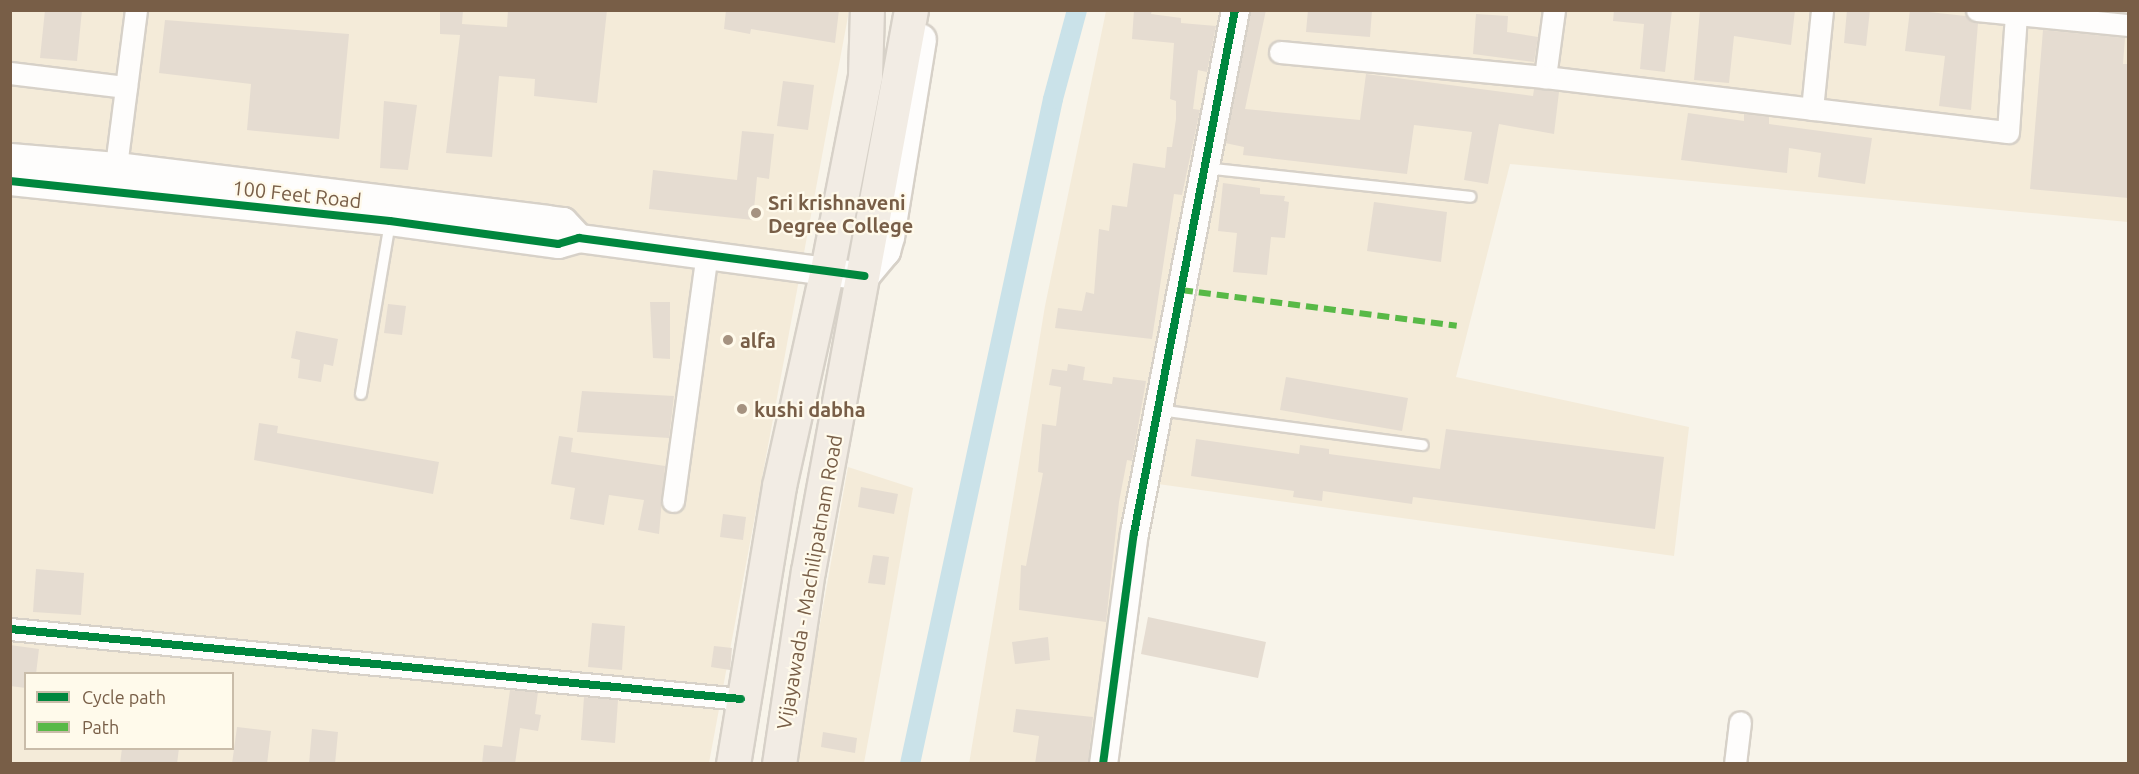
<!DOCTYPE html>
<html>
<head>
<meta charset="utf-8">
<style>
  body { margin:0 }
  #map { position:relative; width:2139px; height:774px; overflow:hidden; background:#f8f4ea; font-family:Ubuntu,sans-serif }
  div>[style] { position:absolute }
  .residential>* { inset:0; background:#f4ebd9 }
  .canal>* { height:20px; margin:-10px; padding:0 10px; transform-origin:10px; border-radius:10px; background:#cae2e9 }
  .building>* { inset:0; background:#e5dcd1 }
  .roads { filter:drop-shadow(2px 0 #d7d1c8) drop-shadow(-2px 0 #d7d1c8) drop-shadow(0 2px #d7d1c8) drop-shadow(0 -2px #d7d1c8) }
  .service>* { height:10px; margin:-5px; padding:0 5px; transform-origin:5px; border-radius:5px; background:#fefdfc }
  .minor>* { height:21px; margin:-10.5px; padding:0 10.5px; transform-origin:10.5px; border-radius:10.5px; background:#fefdfc }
  .tertiary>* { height:27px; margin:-13.5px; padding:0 13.5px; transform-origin:13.5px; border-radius:13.5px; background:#fefdfc }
  .secondary>* { height:30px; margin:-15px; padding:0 15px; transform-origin:15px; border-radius:15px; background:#fefdfc }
  .trunk>* { height:33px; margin:-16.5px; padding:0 16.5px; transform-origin:16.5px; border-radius:16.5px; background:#f2ece4 }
  .quiet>* { height:6px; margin-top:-3px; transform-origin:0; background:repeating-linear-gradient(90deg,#58b947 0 12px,transparent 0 18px) }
  .cycleway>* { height:8px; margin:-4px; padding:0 4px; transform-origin:4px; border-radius:4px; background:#00873e }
  .dots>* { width:16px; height:16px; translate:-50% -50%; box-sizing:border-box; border:3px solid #fffaeb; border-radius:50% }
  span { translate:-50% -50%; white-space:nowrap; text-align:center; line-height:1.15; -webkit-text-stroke:4.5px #fffaeb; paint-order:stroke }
  .street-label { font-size:20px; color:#785e47 }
  .poi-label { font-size:20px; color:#785e47; font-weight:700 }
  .left { translate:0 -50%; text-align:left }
  .frame { position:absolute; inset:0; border:12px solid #785e47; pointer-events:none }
  .legend { position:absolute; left:24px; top:672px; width:210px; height:78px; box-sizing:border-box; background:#fffaeb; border:2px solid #c9bca9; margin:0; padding:8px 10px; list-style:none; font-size:18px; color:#785e47 }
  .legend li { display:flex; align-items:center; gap:12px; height:30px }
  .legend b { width:30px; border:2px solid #c9bca9 }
</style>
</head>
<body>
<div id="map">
  <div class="residential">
    <i style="clip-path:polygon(evenodd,10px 11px,849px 11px,709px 763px,11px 763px,10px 11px,26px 674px,232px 674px,232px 748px,26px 748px,26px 674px)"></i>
    <i style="clip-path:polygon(1106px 11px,2128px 11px,2128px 222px,1510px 164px,1456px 377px,1689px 427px,1674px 556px,1158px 484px,1110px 763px,969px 764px,1045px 306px)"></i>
    <i style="clip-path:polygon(848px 467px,913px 488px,880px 675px,864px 763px,795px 764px)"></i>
  </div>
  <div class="canal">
    <i style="left:910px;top:764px;width:680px;rotate:-77.86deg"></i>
    <i style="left:1053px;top:99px;width:92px;rotate:-74.9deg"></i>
  </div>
  <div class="building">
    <i style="clip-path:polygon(45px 10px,82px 10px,77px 61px,40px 58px)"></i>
    <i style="clip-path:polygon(440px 10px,463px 10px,462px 24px,507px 27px,508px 10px,607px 10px,597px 103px,534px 96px,535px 79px,499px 76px,492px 157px,446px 153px,460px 35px,440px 34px)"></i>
    <i style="clip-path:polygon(726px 10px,839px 10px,835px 43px,751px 29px,750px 34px,724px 29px)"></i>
    <i style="clip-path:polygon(1134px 10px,1152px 10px,1151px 14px,1181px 18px,1181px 23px,1216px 26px,1207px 72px,1198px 70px,1193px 109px,1200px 110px,1182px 195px,1174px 194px,1152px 339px,1055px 328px,1058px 308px,1082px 311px,1086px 292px,1094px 294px,1099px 229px,1109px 231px,1112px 205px,1127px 207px,1133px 163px,1165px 168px,1167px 147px,1172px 147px,1176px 119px,1176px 101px,1170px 99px,1174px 43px,1132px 39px)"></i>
    <i style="clip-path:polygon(1250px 10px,1266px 10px,1245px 109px,1360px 120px,1366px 74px,1533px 96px,1534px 89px,1559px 92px,1554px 134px,1499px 124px,1488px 184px,1464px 180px,1472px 132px,1414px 125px,1407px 174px,1243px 155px,1244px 147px,1225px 143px)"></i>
    <i style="clip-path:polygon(1308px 10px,1372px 10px,1370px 37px,1306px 32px)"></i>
    <i style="clip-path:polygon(1614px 10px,1672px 10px,1665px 72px,1640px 69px,1644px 24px,1613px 21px)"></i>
    <i style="clip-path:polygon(1700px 10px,1795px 10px,1791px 45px,1734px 36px,1729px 83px,1694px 80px)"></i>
    <i style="clip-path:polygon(1847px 10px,1870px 10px,1866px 46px,1844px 43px)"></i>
    <i style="clip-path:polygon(1910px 10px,1966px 16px,1978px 23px,1971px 110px,1939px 106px,1945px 56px,1905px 51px)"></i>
    <i style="clip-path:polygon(1476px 14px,1508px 16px,1507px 32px,1538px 37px,1534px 62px,1473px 54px)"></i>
    <i style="clip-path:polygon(165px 20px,349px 34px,339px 139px,247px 130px,251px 84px,159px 73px)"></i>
    <i style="clip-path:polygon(2043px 30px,2125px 38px,2123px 64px,2128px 64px,2128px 198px,2030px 189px)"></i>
    <i style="clip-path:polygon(783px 81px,814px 85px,808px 130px,777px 126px)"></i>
    <i style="clip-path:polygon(384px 101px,417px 105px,408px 170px,380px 168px)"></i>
    <i style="clip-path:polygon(1688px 113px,1744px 121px,1744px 114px,1769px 117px,1769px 124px,1872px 138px,1865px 184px,1818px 177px,1821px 153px,1789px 148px,1787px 173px,1681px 160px)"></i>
    <i style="clip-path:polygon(742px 131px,774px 134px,769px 179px,757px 177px,753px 220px,649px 209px,653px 170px,737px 180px)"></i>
    <i style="clip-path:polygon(1223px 183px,1260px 188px,1260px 194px,1285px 196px,1284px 201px,1289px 202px,1285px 238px,1271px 237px,1267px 275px,1233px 272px,1237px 233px,1218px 231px)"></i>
    <i style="clip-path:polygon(1374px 202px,1447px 212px,1441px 262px,1367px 251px)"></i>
    <i style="clip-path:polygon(650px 302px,670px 302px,670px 359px,653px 358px)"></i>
    <i style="clip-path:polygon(388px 304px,406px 306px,402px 335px,384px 333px)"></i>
    <i style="clip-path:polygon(296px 331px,338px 339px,333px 366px,324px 364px,321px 382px,298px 378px,300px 360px,291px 358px)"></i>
    <i style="clip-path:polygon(1068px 364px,1085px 367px,1083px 380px,1112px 384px,1113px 377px,1146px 381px,1132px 461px,1127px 460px,1119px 502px,1106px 622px,1019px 610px,1021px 565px,1026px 566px,1043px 473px,1038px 472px,1042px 424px,1056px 426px,1061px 387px,1049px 385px,1052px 369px,1067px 371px)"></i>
    <i style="clip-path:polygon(1286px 377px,1408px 398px,1402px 431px,1280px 410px)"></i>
    <i style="clip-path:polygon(582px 391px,674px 396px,669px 438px,577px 432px)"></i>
    <i style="clip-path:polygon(259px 423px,278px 426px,277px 433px,439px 462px,433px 494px,254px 460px)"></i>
    <i style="clip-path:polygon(1446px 429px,1664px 457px,1655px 529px,1413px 497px,1412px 504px,1323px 491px,1322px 501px,1293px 497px,1294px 491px,1191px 476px,1196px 439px,1299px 454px,1300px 445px,1329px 449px,1329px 454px,1440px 469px)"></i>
    <i style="clip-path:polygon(559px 436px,573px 438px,571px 452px,665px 466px,659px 534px,638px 530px,644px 500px,609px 495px,604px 525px,570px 519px,575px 488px,551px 484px)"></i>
    <i style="clip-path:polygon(861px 487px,898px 494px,894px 514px,858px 507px)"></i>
    <i style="clip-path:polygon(723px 514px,746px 517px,743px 540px,720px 537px)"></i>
    <i style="clip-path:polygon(873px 555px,889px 557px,885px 585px,868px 583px)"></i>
    <i style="clip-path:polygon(36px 569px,84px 573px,81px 615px,33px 612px)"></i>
    <i style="clip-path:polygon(1148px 617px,1266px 642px,1258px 678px,1141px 654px)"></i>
    <i style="clip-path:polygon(592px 623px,625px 626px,622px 670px,588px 667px)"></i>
    <i style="clip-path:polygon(1048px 637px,1050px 660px,1015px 664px,1012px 642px)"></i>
    <i style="clip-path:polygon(10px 645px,39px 649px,36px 674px,26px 674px,26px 688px,10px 686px)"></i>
    <i style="clip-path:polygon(714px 646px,732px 648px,730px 670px,711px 667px)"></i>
    <i style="clip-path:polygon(510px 690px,538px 692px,535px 714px,541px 715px,538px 731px,520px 728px,515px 764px,482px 764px,484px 745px,502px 747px)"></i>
    <i style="clip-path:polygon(584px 697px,618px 700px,615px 743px,581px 740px)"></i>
    <i style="clip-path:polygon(1016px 709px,1093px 717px,1088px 764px,1035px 764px,1039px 736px,1013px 732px)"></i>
    <i style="clip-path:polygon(237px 727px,271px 731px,267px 764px,232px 764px)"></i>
    <i style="clip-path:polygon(312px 729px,338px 732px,335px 764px,309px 764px)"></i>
    <i style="clip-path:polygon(823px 732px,857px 738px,855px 753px,821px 747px)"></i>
    <i style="clip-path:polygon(122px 748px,179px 748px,177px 764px,120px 764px)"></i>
  </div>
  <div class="roads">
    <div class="service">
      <i style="left:1205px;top:168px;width:267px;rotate:6.2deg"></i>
      <i style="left:361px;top:394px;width:174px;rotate:-80.4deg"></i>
      <i style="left:1159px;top:410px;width:266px;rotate:7.6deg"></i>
    </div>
    <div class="minor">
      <i style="left:1554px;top:10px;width:68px;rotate:97.7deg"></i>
      <i style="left:1545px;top:77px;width:466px;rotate:6.8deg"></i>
      <i style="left:2008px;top:132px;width:116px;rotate:-86.1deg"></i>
      <i style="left:1977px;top:10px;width:152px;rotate:5.7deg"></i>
      <i style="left:1280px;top:52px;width:266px;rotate:5.4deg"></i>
      <i style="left:10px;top:73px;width:117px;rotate:6.9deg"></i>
      <i style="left:1812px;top:109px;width:100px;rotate:-84.2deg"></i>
      <i style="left:116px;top:166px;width:157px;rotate:-82.7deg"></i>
      <i style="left:673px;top:501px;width:250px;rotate:-82.2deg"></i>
      <i style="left:10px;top:629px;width:734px;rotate:5.47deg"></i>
      <i style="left:1735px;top:764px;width:42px;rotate:-83.2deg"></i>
    </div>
    <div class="tertiary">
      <i style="left:10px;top:157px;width:106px;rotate:4.9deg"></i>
      <i style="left:116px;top:166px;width:433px;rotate:7deg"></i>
      <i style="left:546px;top:219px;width:17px;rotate:7deg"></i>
      <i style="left:563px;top:221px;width:23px;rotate:47deg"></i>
      <i style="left:10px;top:181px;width:382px;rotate:6deg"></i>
      <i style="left:390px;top:221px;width:170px;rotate:7.8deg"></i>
      <i style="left:558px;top:244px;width:22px;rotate:-16deg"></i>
      <i style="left:579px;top:238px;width:288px;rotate:7.6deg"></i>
      <i style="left:1103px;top:764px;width:233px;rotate:-82.4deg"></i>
      <i style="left:1134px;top:533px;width:533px;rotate:-79.07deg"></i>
    </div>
    <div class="secondary">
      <i style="left:864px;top:276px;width:33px;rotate:-50deg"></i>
      <i style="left:885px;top:251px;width:15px;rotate:-74deg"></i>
      <i style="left:889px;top:237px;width:200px;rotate:-80.8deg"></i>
    </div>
    <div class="trunk">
      <i style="left:733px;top:764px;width:282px;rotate:-80.6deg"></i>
      <i style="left:779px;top:486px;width:221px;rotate:-77.5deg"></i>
      <i style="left:827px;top:270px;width:198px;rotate:-78.9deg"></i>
      <i style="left:865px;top:76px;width:66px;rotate:-88.3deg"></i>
      <i style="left:779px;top:764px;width:195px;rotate:-81.5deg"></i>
      <i style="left:808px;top:571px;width:570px;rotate:-79.6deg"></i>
    </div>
  </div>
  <div class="quiet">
    <i style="left:1181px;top:290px;width:278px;rotate:7.4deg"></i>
  </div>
  <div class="cycleway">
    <i style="left:10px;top:181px;width:382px;rotate:6deg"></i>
    <i style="left:390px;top:221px;width:170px;rotate:7.8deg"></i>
    <i style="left:558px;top:244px;width:22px;rotate:-16deg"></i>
    <i style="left:579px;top:238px;width:288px;rotate:7.6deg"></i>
    <i style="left:10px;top:629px;width:734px;rotate:5.47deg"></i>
    <i style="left:1103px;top:764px;width:233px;rotate:-82.4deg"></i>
    <i style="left:1134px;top:533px;width:533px;rotate:-79.07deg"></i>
  </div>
  <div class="dots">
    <i style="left:756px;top:213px;background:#a59280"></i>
    <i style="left:728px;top:340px;background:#a59280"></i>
    <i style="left:742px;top:409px;background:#a59280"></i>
  </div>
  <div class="street-label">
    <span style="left:297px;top:194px;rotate:6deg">100 Feet Road</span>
    <span style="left:809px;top:582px;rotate:-80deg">Vijayawada - Machilipatnam Road</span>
  </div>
  <div class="poi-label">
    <span class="left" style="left:768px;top:214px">Sri krishnaveni<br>Degree College</span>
    <span class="left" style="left:740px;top:340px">alfa</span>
    <span class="left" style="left:754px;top:409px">kushi dabha</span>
  </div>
  <div class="frame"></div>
  <ul class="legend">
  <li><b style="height:8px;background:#00873e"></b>Cycle path</li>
  <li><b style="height:8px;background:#58b947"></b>Path</li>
  </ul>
</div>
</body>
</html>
